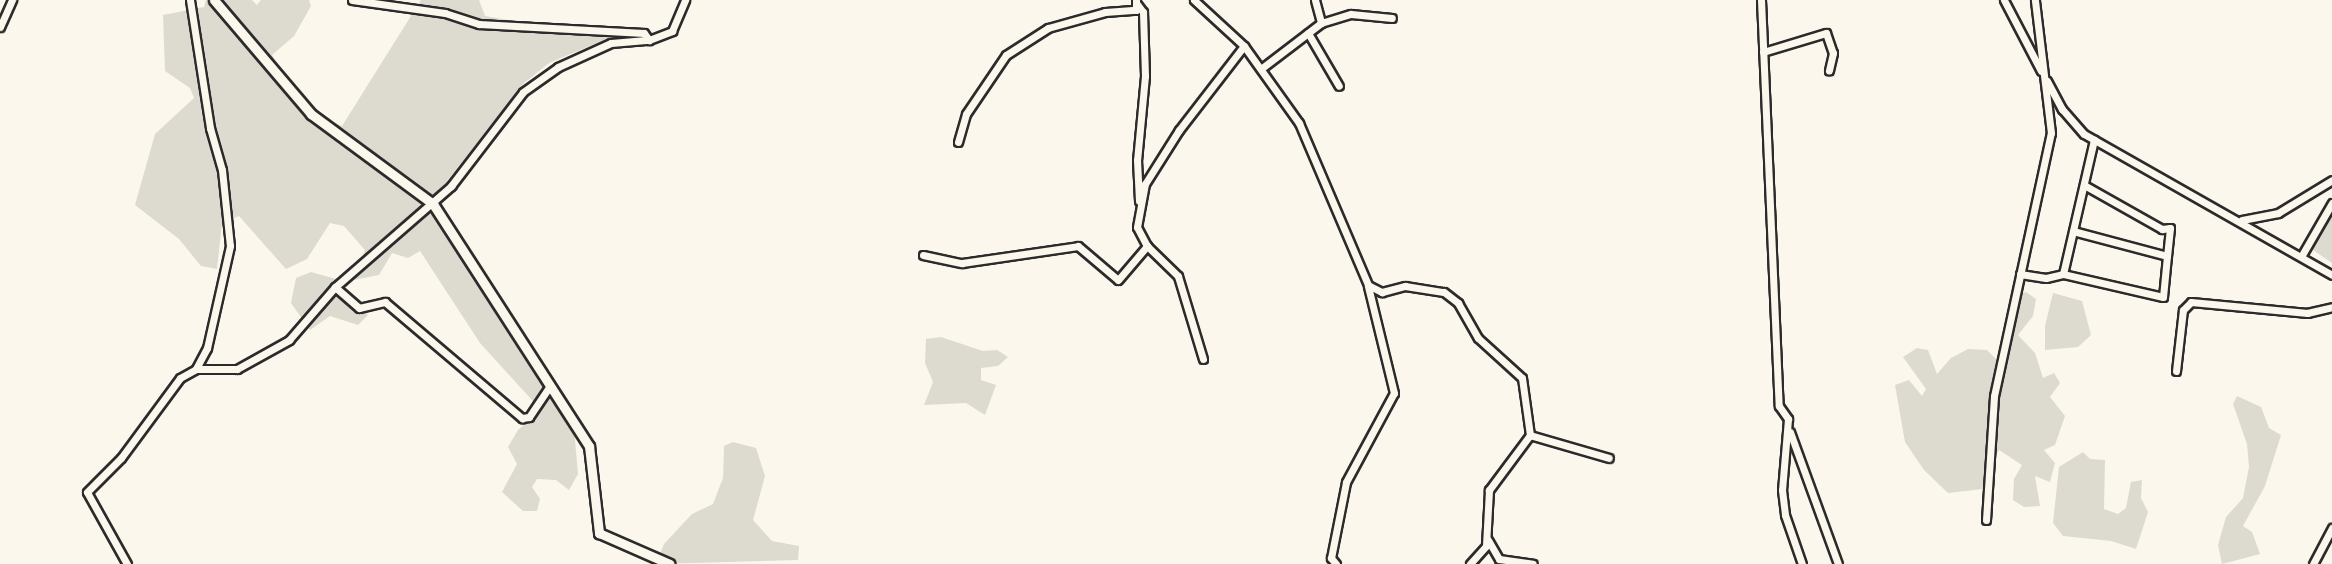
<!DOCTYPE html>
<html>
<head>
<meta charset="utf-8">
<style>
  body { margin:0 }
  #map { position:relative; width:2332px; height:564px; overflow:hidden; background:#fbf7ec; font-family:Caveat,sans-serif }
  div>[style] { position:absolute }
  .green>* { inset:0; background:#dddad0 }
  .roads { filter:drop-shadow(2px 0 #2b2b2b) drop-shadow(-2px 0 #2b2b2b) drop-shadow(0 2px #2b2b2b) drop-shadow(0 -2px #2b2b2b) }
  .minor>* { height:7px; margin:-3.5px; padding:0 3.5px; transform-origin:3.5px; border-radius:3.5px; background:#fbf7ec }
  .tertiary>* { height:9px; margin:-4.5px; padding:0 4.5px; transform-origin:4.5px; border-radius:4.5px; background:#fbf7ec }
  span { translate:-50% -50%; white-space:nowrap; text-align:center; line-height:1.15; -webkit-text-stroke:5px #fbf7ec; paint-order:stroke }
</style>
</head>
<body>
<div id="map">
  <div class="green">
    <i style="clip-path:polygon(206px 0,252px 0,257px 5px,261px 0,309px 0,311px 6px,294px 36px,272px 55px,307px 111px,342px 126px,421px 0,479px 0,485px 16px,611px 37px,549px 63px,523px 84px,447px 181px,440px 203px,550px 375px,574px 429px,578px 474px,569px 490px,556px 480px,537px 479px,532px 487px,540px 499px,537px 511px,523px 511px,502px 492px,517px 464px,508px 447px,518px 430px,541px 410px,480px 343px,420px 251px,408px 258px,392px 253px,379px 275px,354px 280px,365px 250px,344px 226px,330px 223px,307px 259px,286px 269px,239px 216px,222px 223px,217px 269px,201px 266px,179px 239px,135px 205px,155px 134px,194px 98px,190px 88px,165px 71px,163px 15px,204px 7px)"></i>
    <i style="clip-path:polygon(2332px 210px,2332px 263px,2313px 250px)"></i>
    <i style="clip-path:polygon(311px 272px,336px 279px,368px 315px,358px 325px,330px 316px,310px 330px,291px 303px,296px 278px)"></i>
    <i style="clip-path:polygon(2026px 292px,2036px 299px,2033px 316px,2018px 335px,2035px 353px,2043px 378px,2054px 373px,2060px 383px,2050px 397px,2065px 416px,2055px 445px,2044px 450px,2055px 463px,2050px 482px,2035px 476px,2040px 506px,2024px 507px,2013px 500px,2014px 479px,2022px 465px,1999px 450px,1990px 462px,1983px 489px,1948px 493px,1924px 470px,1905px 442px,1895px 385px,1909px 380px,1922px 396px,1926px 389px,1903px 357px,1917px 348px,1928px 350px,1937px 374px,1951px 358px,1968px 349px,1987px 350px,1998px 361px,2013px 297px)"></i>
    <i style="clip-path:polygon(2053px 293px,2082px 301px,2091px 335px,2078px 347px,2045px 350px,2045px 326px)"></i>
    <i style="clip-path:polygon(941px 337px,983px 351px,997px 350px,1008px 357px,998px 366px,981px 368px,981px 380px,996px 385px,985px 415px,966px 403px,924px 405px,933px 382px,925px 363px,926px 339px)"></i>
    <i style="clip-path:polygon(2237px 396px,2261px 407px,2269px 428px,2281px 435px,2265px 486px,2243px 526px,2252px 532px,2260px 554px,2222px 564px,2218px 545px,2226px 517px,2243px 498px,2249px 467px,2247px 444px,2233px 404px)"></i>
    <i style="clip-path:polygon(733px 442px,756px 448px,765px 476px,753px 520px,772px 541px,799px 546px,798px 560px,656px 564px,664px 544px,692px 514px,713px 504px,723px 478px,724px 446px)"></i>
    <i style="clip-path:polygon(2083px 452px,2090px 459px,2105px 460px,2104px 509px,2118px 514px,2126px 508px,2131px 482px,2142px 480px,2141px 498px,2148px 512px,2136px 549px,2111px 541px,2063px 536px,2053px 523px,2059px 467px)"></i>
  </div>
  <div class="roads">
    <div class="minor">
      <i style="left:190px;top:0;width:130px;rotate:81.1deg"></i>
      <i style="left:210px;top:128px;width:44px;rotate:74.1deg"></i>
      <i style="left:222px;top:170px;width:76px;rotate:84deg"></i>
      <i style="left:230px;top:246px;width:105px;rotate:102.7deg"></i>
      <i style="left:207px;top:348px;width:24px;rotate:118deg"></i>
      <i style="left:352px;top:0;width:94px;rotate:8deg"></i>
      <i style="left:445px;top:13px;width:36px;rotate:18deg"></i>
      <i style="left:479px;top:24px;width:165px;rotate:3.1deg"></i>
      <i style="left:644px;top:33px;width:9px;rotate:54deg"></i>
      <i style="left:1194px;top:0;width:68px;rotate:42.6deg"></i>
      <i style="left:1244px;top:46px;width:95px;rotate:54.5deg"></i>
      <i style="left:1299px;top:123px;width:176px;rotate:66.9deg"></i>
      <i style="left:1368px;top:285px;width:16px;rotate:27deg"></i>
      <i style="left:1382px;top:292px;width:24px;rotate:-15deg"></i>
      <i style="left:1405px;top:286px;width:39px;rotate:9deg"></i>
      <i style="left:1444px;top:292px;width:18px;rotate:38deg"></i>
      <i style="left:1458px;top:303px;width:40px;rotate:60.3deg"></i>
      <i style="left:1478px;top:338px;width:59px;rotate:42.3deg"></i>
      <i style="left:1522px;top:378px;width:58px;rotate:82deg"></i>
      <i style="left:1530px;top:435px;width:69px;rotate:126.7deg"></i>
      <i style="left:1489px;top:490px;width:56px;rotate:93.1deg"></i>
      <i style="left:1486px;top:546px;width:24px;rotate:132deg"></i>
      <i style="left:1315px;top:0;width:24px;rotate:75deg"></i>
      <i style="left:1761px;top:0;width:406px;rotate:87.5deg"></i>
      <i style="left:1779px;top:406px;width:16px;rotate:55deg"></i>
      <i style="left:1788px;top:419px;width:71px;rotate:94.8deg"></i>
      <i style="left:1782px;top:490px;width:25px;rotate:83deg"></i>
      <i style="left:1785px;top:515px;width:52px;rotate:70.9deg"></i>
      <i style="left:2004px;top:0;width:80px;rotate:62.5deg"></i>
      <i style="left:1137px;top:4px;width:10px;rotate:53deg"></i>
      <i style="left:1143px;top:12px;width:64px;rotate:88.2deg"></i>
      <i style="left:1145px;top:76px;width:84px;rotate:95.4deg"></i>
      <i style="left:1137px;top:160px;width:41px;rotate:87.2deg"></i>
      <i style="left:0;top:27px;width:30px;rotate:-66deg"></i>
      <i style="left:1308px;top:33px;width:61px;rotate:59.7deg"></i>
      <i style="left:1763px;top:52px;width:66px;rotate:-16.8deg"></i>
      <i style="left:1826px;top:33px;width:21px;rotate:71deg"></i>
      <i style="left:1833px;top:53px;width:18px;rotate:103deg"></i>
      <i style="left:1262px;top:68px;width:74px;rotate:-37.3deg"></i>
      <i style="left:1321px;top:23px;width:31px;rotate:-17deg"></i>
      <i style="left:1351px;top:14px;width:41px;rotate:5.6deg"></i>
      <i style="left:2047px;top:81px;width:32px;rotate:62deg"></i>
      <i style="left:2062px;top:109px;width:33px;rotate:49deg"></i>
      <i style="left:2084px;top:134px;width:285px;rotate:29.6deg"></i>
      <i style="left:958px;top:142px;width:29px;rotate:-74deg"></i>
      <i style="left:966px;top:114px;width:71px;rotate:-55.9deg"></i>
      <i style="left:1006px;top:55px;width:50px;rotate:-32.7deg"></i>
      <i style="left:1048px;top:28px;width:59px;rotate:-15.7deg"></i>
      <i style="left:1105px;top:12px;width:31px;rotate:-4deg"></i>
      <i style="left:1136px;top:10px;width:10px;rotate:-90deg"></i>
      <i style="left:2084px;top:185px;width:90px;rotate:29.4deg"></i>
      <i style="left:2162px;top:229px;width:8px;rotate:-7deg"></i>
      <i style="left:2170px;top:228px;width:28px;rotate:96deg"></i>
      <i style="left:2242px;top:220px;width:37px;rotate:-11deg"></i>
      <i style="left:2278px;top:213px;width:63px;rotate:-31.4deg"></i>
      <i style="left:2073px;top:231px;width:97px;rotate:14.9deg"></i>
      <i style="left:2167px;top:256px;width:41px;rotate:95.6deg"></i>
      <i style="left:2163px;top:297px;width:103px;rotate:-167deg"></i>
      <i style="left:2063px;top:274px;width:138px;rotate:-77deg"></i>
      <i style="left:923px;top:255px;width:40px;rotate:12deg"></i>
      <i style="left:962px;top:263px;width:117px;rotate:-8.3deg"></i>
      <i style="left:1078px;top:246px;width:52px;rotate:40.4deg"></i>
      <i style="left:1118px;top:280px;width:45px;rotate:-49.5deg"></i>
      <i style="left:2302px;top:255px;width:60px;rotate:-60deg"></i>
      <i style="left:2020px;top:274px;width:26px;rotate:9deg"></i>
      <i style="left:2046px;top:278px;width:17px;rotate:-13deg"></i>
      <i style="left:335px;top:287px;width:32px;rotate:41deg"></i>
      <i style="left:359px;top:308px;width:27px;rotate:-13deg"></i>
      <i style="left:385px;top:302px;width:180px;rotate:40.3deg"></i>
      <i style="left:522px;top:418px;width:7px;rotate:-8deg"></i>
      <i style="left:529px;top:417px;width:37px;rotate:-56deg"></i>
      <i style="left:1203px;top:359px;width:87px;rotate:-106.8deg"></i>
      <i style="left:1178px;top:276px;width:43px;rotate:-135.9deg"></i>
      <i style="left:1147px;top:246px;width:21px;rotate:-118deg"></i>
      <i style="left:1137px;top:227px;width:44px;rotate:-79.5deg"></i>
      <i style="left:1145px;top:184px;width:64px;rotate:-57.8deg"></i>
      <i style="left:1179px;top:130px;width:106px;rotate:-52.3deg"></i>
      <i style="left:2176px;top:371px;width:61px;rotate:-83.5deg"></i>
      <i style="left:2183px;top:310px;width:11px;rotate:-45deg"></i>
      <i style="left:2191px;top:302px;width:117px;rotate:5.4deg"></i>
      <i style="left:2307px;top:313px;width:26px;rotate:-13deg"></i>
      <i style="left:1790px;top:432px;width:140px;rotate:70deg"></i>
      <i style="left:1530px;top:435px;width:82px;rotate:16.2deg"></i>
      <i style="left:1986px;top:520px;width:124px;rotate:-86.3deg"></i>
      <i style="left:1994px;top:396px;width:269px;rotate:-77.8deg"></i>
      <i style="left:2051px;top:133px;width:134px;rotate:-96.9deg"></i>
      <i style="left:1488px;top:540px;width:22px;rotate:60deg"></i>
      <i style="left:1499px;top:559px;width:34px;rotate:8deg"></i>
      <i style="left:127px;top:564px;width:82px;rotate:-119.1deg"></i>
      <i style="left:87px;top:492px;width:48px;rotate:-45deg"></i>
      <i style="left:121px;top:458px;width:99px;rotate:-53.6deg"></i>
      <i style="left:180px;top:378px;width:18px;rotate:-29deg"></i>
      <i style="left:196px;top:369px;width:41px"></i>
      <i style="left:237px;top:369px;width:60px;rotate:-29.1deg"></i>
      <i style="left:289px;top:340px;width:70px;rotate:-49deg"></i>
      <i style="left:335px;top:287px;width:154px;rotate:-41deg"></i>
      <i style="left:451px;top:186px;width:118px;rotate:-52.5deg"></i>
      <i style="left:523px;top:92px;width:43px;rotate:-35.5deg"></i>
      <i style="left:558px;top:67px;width:58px;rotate:-24.4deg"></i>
      <i style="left:611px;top:43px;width:38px;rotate:-5deg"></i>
      <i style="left:649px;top:40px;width:25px;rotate:-21deg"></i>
      <i style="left:672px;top:31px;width:34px;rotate:-67deg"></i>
      <i style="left:1336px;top:564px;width:8px;rotate:-130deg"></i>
      <i style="left:1331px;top:558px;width:77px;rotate:-78.8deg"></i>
      <i style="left:1346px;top:482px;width:101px;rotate:-61.7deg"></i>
      <i style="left:1394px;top:393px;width:110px;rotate:-103.7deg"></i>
      <i style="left:2313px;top:564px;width:41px;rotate:-62.2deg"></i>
    </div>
    <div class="tertiary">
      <i style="left:214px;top:0;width:150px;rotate:49.6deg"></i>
      <i style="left:311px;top:114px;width:152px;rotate:36.4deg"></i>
      <i style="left:433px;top:204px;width:288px;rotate:57.2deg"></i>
      <i style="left:589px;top:446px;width:88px;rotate:83.4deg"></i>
      <i style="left:599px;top:533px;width:77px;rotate:23.6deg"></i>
    </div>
  </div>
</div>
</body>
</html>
